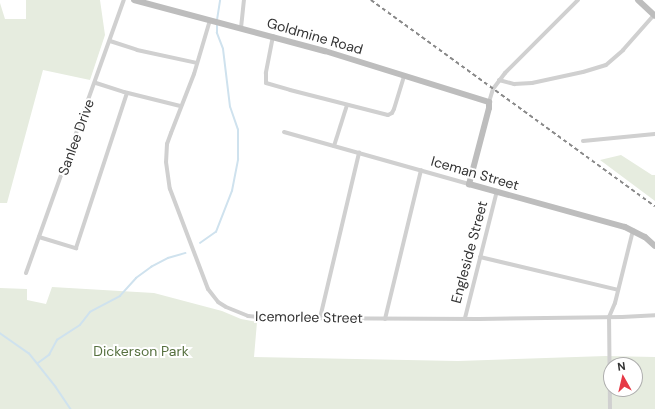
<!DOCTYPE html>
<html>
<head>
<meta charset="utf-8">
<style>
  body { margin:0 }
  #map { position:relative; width:655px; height:409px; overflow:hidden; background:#fff; font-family:"DM Sans",sans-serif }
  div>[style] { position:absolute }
  .green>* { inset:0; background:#e6ecdf }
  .stream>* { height:1.5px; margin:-0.75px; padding:0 0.75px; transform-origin:0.75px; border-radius:0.75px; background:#cfe2ee }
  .minor>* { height:4px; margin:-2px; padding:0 2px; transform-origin:2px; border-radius:2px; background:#d0d0d0 }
  .secondary>* { height:6px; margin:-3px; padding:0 3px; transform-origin:3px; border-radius:3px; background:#bdbdbd }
  .rail>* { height:1.5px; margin-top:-0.75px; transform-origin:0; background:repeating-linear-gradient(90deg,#888 0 4px,transparent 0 7px) }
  span { translate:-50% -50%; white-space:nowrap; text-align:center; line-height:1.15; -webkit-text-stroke:4px #fff; paint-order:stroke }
  .street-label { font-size:14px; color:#333 }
  .park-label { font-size:14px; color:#56703f }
  .north { position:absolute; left:603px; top:357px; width:40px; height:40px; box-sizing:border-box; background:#fff; border:1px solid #adadad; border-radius:50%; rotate:352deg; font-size:11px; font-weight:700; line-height:16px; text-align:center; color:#333 }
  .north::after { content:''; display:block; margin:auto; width:14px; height:18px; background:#e63946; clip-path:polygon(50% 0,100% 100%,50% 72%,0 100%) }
</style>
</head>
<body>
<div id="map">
  <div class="green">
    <i style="clip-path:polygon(26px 0,100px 0,105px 35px,90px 80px,43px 70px,7px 203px,0 203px,0 3px,5px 19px,26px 19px)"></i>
    <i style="clip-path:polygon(621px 155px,652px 175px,655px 175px,655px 201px,600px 160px)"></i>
    <i style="clip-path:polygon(evenodd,52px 287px,154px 293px,222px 311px,241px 319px,257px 322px,254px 357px,458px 361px,606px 356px,655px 357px,655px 409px,0 409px,0 288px,27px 289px,27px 300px,46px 304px,52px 287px,611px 365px,635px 365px,635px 389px,611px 389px,611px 365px)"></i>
  </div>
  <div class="stream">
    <i style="left:217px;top:20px;width:20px;rotate:-81deg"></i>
    <i style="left:200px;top:243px;width:19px;rotate:-35deg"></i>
    <i style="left:216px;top:232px;width:44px;rotate:-68.7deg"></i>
    <i style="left:232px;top:191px;width:32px;rotate:-79deg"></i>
    <i style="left:238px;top:160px;width:30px;rotate:-90deg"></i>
    <i style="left:238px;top:130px;width:24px;rotate:-109deg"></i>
    <i style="left:230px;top:107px;width:58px;rotate:-96.9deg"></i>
    <i style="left:223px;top:49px;width:17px;rotate:-111deg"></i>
    <i style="left:217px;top:33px;width:9px;rotate:-90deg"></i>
    <i style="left:0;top:333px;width:35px;rotate:35deg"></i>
    <i style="left:29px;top:353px;width:43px;rotate:51.5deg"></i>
    <i style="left:56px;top:387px;width:27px;rotate:56deg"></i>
    <i style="left:38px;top:363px;width:14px;rotate:-36deg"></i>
    <i style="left:49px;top:355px;width:17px;rotate:-62deg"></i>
    <i style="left:57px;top:340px;width:27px;rotate:-33deg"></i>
    <i style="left:80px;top:325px;width:16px;rotate:-52deg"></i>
    <i style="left:90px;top:312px;width:34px;rotate:-28deg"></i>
    <i style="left:120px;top:296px;width:24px;rotate:-48deg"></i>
    <i style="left:136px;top:278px;width:19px;rotate:-36deg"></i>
    <i style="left:151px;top:267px;width:19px;rotate:-28deg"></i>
    <i style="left:168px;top:258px;width:18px;rotate:-16deg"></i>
  </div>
  <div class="minor">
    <i style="left:210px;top:20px;width:56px;rotate:106.5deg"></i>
    <i style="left:194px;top:74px;width:63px;rotate:111.3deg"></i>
    <i style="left:171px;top:133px;width:12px;rotate:110deg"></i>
    <i style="left:167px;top:144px;width:18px;rotate:93deg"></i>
    <i style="left:166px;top:162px;width:27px;rotate:82deg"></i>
    <i style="left:170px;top:189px;width:107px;rotate:69.2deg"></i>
    <i style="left:208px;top:289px;width:16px;rotate:52deg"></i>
    <i style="left:218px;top:302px;width:9px;rotate:32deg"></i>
    <i style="left:226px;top:307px;width:24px;rotate:22deg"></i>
    <i style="left:248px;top:316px;width:20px;rotate:6deg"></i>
    <i style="left:268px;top:318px;width:211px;rotate:0.3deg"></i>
    <i style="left:479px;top:319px;width:143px;rotate:-0.8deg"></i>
    <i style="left:622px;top:317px;width:33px;rotate:-3deg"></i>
    <i style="left:241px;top:28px;width:28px;rotate:-84deg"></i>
    <i style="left:273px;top:36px;width:38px;rotate:101deg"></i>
    <i style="left:266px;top:73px;width:10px;rotate:90deg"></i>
    <i style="left:266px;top:83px;width:25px;rotate:16deg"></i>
    <i style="left:290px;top:90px;width:101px;rotate:14.3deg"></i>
    <i style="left:388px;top:115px;width:4px;rotate:-27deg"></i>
    <i style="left:392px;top:113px;width:4px;rotate:-63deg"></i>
    <i style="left:394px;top:109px;width:34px;rotate:-73deg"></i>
    <i style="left:110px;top:41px;width:28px;rotate:18deg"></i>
    <i style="left:137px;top:50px;width:61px;rotate:12.2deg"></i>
    <i style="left:499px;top:80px;width:16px;rotate:15deg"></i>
    <i style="left:514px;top:84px;width:18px;rotate:-3deg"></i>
    <i style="left:532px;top:83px;width:52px;rotate:-12.2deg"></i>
    <i style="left:583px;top:72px;width:24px;rotate:-17deg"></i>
    <i style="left:606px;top:65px;width:23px;rotate:-41deg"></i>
    <i style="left:623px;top:50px;width:47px;rotate:-48.5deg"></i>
    <i style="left:96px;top:83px;width:29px;rotate:18deg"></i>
    <i style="left:124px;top:92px;width:58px;rotate:14deg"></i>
    <i style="left:489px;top:102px;width:14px;rotate:-73deg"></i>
    <i style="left:493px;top:89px;width:20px;rotate:-53deg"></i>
    <i style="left:505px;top:73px;width:103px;rotate:-45deg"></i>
    <i style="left:284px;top:132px;width:192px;rotate:15.7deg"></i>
    <i style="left:583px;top:141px;width:72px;rotate:-5.6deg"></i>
    <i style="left:334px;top:146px;width:43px;rotate:-72.4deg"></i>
    <i style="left:39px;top:237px;width:39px;rotate:17deg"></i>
    <i style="left:76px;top:248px;width:163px;rotate:-71.8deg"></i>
    <i style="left:480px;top:257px;width:142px;rotate:13.4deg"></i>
    <i style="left:26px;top:273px;width:290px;rotate:-70.3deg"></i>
    <i style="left:320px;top:318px;width:170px;rotate:-76.7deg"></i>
    <i style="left:465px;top:318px;width:131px;rotate:-75.9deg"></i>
    <i style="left:385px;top:319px;width:153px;rotate:-76.4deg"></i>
    <i style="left:610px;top:409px;width:92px;rotate:-90.6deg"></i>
    <i style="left:609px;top:317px;width:15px;rotate:-67deg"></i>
    <i style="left:615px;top:303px;width:75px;rotate:-76.1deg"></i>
  </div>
  <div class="secondary">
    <i style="left:134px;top:0;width:198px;rotate:15deg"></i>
    <i style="left:325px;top:51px;width:172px;rotate:17.3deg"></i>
    <i style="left:489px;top:102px;width:6px;rotate:90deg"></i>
    <i style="left:489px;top:108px;width:79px;rotate:104.7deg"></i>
    <i style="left:469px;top:184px;width:162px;rotate:15.4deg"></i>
    <i style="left:625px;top:227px;width:22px;rotate:27deg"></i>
    <i style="left:645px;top:237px;width:13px;rotate:42deg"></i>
    <i style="left:638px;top:0;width:23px;rotate:43deg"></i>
  </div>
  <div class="rail">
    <i style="left:371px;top:0;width:351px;rotate:36deg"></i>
  </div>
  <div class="street-label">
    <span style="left:315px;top:36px;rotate:16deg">Goldmine Road</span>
    <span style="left:76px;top:137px;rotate:-70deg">Sanlee Drive</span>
    <span style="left:475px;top:173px;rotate:16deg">Iceman Street</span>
    <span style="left:469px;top:252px;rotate:-75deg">Engleside Street</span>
    <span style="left:309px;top:317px;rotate:1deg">Icemorlee Street</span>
  </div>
  <div class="park-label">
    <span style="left:141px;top:351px">Dickerson Park</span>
  </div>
  <div class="north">N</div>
</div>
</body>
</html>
